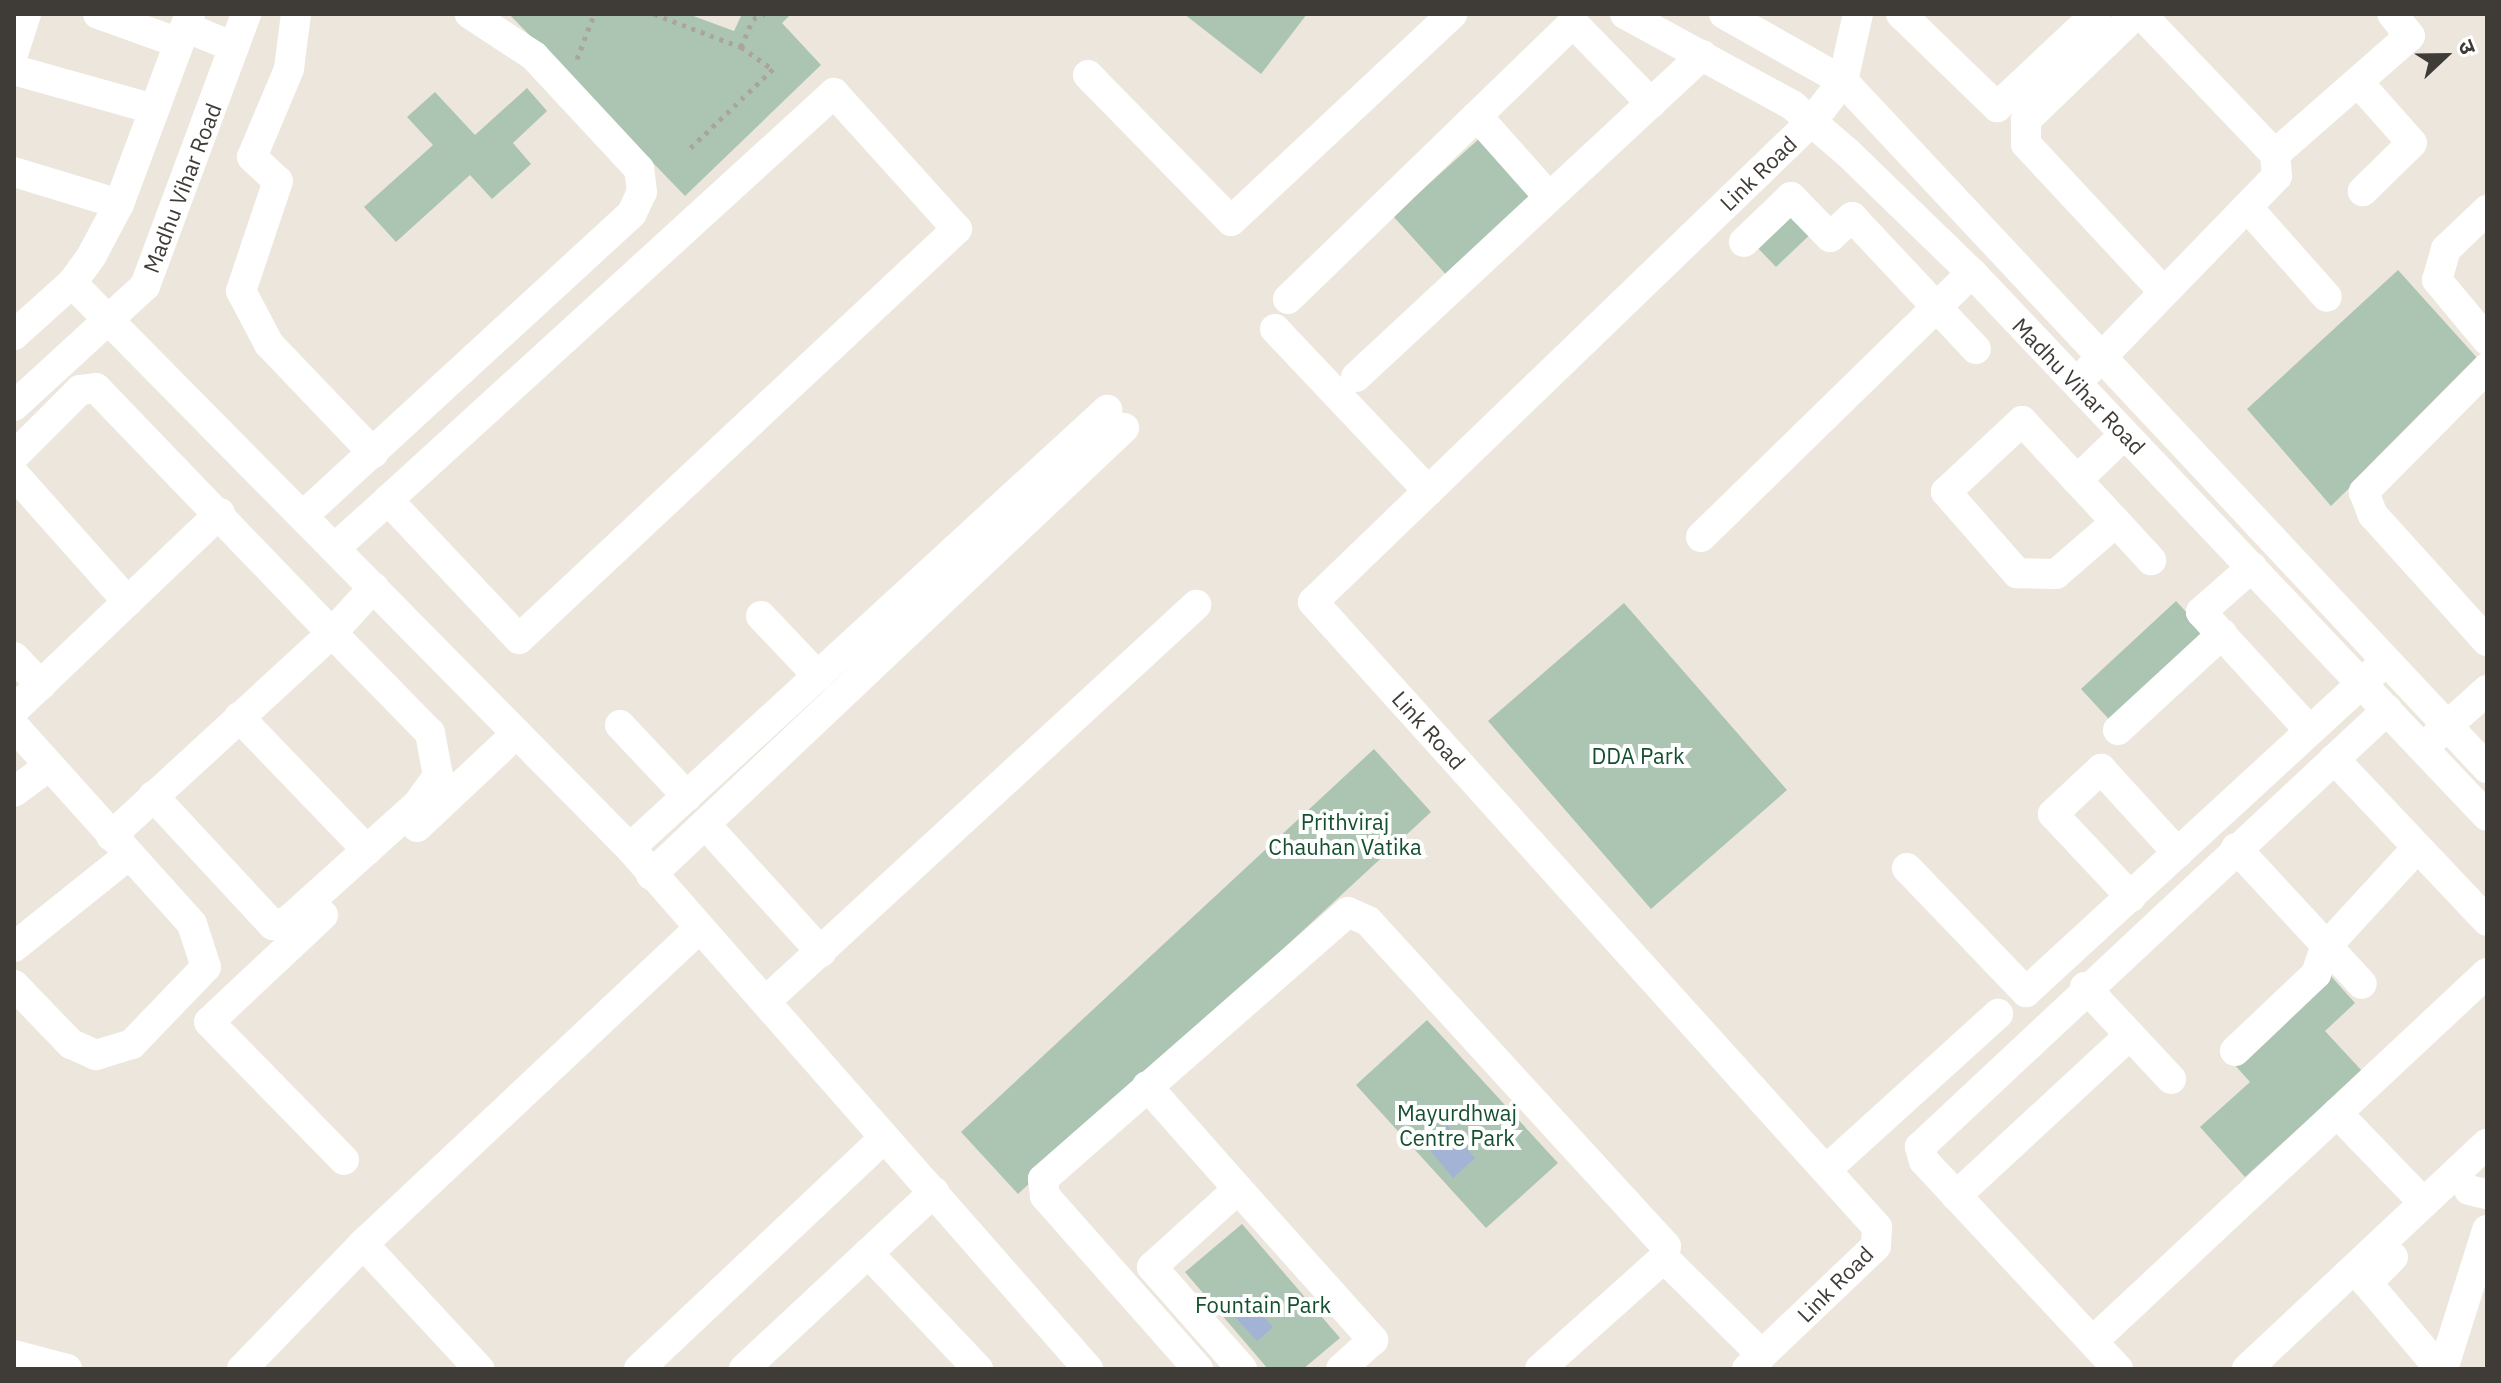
<!DOCTYPE html>
<html>
<head>
<meta charset="utf-8">
<style>
  body { margin:0 }
  #map { position:relative; width:2501px; height:1383px; overflow:hidden; background:#ede6dc; font-family:"IBM Plex Sans","Noto Sans Devanagari",sans-serif }
  div>[style] { position:absolute }
  .green>* { inset:0; background:#acc5b3 }
  .water>* { inset:0; background:#a2b3d5 }
  .path>* { height:5px; margin-top:-2.5px; transform-origin:0; background:repeating-linear-gradient(90deg,#aaa49d 0 4px,transparent 0 10px) }
  .minor>* { height:30px; margin:-15px; padding:0 15px; transform-origin:15px; border-radius:15px; background:#fff }
  span { translate:-50% -50%; white-space:nowrap; text-align:center; line-height:1.15; -webkit-text-stroke:8px #fff; paint-order:stroke }
  .street-label { font-size:22px; color:#3f3c38 }
  .park-label { font-size:22px; color:#14502f }
  .frame { position:absolute; inset:0; border:16px solid #3f3c38; pointer-events:none }
  .north { position:absolute; left:2405px; top:16px; width:80px; height:80px; -webkit-text-stroke:6px #fff; paint-order:stroke; rotate:68deg; font-size:22px; font-weight:700; line-height:32px; text-align:center; color:#3f3c38 }
  .north::after { content:''; display:block; margin:auto; width:28px; height:36px; background:#3f3c38; clip-path:polygon(50% 0,100% 100%,50% 72%,0 100%) }
</style>
</head>
<body>
<div id="map">
  <div class="green">
    <i style="clip-path:polygon(509px 14px,688px 14px,734px 31px,742px 14px,791px 14px,782px 23px,821px 65px,685px 196px)"></i>
    <i style="clip-path:polygon(1184px 14px,1307px 14px,1261px 74px)"></i>
    <i style="clip-path:polygon(527px 88px,547px 111px,513px 143px,531px 164px,492px 199px,470px 175px,396px 242px,364px 207px,433px 145px,407px 117px,435px 92px,475px 135px)"></i>
    <i style="clip-path:polygon(1480px 138px,1536px 200px,1450px 279px,1393px 216px)"></i>
    <i style="clip-path:polygon(1795px 207px,1816px 229px,1776px 267px,1755px 245px)"></i>
    <i style="clip-path:polygon(2398px 270px,2479px 360px,2331px 506px,2247px 409px)"></i>
    <i style="clip-path:polygon(2176px 601px,2212px 640px,2117px 728px,2081px 689px)"></i>
    <i style="clip-path:polygon(1624px 603px,1787px 790px,1651px 909px,1488px 721px)"></i>
    <i style="clip-path:polygon(1374px 749px,1431px 812px,1018px 1194px,961px 1132px)"></i>
    <i style="clip-path:polygon(2330px 975px,2355px 1003px,2325px 1031px,2362px 1071px,2245px 1177px,2200px 1127px,2250px 1082px,2233px 1063px)"></i>
    <i style="clip-path:polygon(1427px 1020px,1558px 1163px,1486px 1228px,1356px 1085px)"></i>
    <i style="clip-path:polygon(1242px 1224px,1340px 1338px,1303px 1369px,1268px 1369px,1185px 1272px)"></i>
  </div>
  <div class="water">
    <i style="clip-path:polygon(1447px 1125px,1475px 1158px,1453px 1178px,1426px 1145px)"></i>
    <i style="clip-path:polygon(1243px 1294px,1273px 1327px,1257px 1341px,1227px 1308px)"></i>
  </div>
  <div class="path">
    <i style="left:654px;top:14px;width:93px;rotate:20.8deg"></i>
    <i style="left:741px;top:47px;width:39px;rotate:35deg"></i>
    <i style="left:773px;top:69px;width:120px;rotate:136.3deg"></i>
    <i style="left:741px;top:47px;width:30px;rotate:-67deg"></i>
    <i style="left:753px;top:19px;width:12px;rotate:-24deg"></i>
    <i style="left:577px;top:59px;width:48px;rotate:-69.3deg"></i>
  </div>
  <div class="minor">
    <i style="left:98px;top:14px;width:86px;rotate:19.7deg"></i>
    <i style="left:296px;top:14px;width:55px;rotate:97.3deg"></i>
    <i style="left:289px;top:69px;width:95px;rotate:112.8deg"></i>
    <i style="left:252px;top:157px;width:35px;rotate:43deg"></i>
    <i style="left:278px;top:181px;width:116px;rotate:108.6deg"></i>
    <i style="left:241px;top:291px;width:60px;rotate:62.2deg"></i>
    <i style="left:269px;top:344px;width:151px;rotate:46.3deg"></i>
    <i style="left:1625px;top:14px;width:190px;rotate:28.6deg"></i>
    <i style="left:1792px;top:105px;width:74px;rotate:40.6deg"></i>
    <i style="left:1848px;top:153px;width:173px;rotate:44.1deg"></i>
    <i style="left:1972px;top:273px;width:748px;rotate:46.52deg"></i>
    <i style="left:1724px;top:14px;width:137px;rotate:29.4deg"></i>
    <i style="left:1843px;top:81px;width:942px;rotate:46.85deg"></i>
    <i style="left:1901px;top:14px;width:134px;rotate:44.1deg"></i>
    <i style="left:1997px;top:107px;width:136px;rotate:-43.2deg"></i>
    <i style="left:2136px;top:14px;width:153px;rotate:136.1deg"></i>
    <i style="left:2026px;top:120px;width:24px;rotate:90deg"></i>
    <i style="left:2026px;top:144px;width:201px;rotate:47deg"></i>
    <i style="left:2141px;top:14px;width:194px;rotate:46.3deg"></i>
    <i style="left:185px;top:27px;width:53px;rotate:22.2deg"></i>
    <i style="left:14px;top:51px;width:39px;rotate:-72deg"></i>
    <i style="left:14px;top:70px;width:145px;rotate:15.6deg"></i>
    <i style="left:1088px;top:75px;width:204px;rotate:45.6deg"></i>
    <i style="left:1231px;top:221px;width:303px;rotate:-43.1deg"></i>
    <i style="left:2358px;top:82px;width:81px;rotate:48.5deg"></i>
    <i style="left:2412px;top:143px;width:69px;rotate:135.6deg"></i>
    <i style="left:1477px;top:116px;width:108px;rotate:48.4deg"></i>
    <i style="left:14px;top:172px;width:110px;rotate:16.9deg"></i>
    <i style="left:2247px;top:207px;width:120px;rotate:48.4deg"></i>
    <i style="left:2487px;top:210px;width:57px;rotate:136.4deg"></i>
    <i style="left:2446px;top:249px;width:32px;rotate:106deg"></i>
    <i style="left:2437px;top:280px;width:78px;rotate:50.2deg"></i>
    <i style="left:1744px;top:242px;width:65px;rotate:-43.8deg"></i>
    <i style="left:1791px;top:197px;width:56px;rotate:45.7deg"></i>
    <i style="left:1830px;top:237px;width:30px;rotate:-42deg"></i>
    <i style="left:1852px;top:217px;width:181px;rotate:46.8deg"></i>
    <i style="left:72px;top:283px;width:794px;rotate:45.36deg"></i>
    <i style="left:630px;top:848px;width:694px;rotate:48.68deg"></i>
    <i style="left:1288px;top:299px;width:397px;rotate:-44.1deg"></i>
    <i style="left:1573px;top:23px;width:112px;rotate:45.7deg"></i>
    <i style="left:1275px;top:329px;width:223px;rotate:46.6deg"></i>
    <i style="left:14px;top:335px;width:78px;rotate:-41.9deg"></i>
    <i style="left:72px;top:283px;width:34px;rotate:-54deg"></i>
    <i style="left:92px;top:255px;width:58px;rotate:-62.1deg"></i>
    <i style="left:119px;top:204px;width:203px;rotate:-69.5deg"></i>
    <i style="left:2487px;top:368px;width:175px;rotate:134.8deg"></i>
    <i style="left:2364px;top:492px;width:25px;rotate:69deg"></i>
    <i style="left:2373px;top:515px;width:170px;rotate:47.9deg"></i>
    <i style="left:2089px;top:370px;width:270px;rotate:-45.9deg"></i>
    <i style="left:2277px;top:176px;width:22px;rotate:-95deg"></i>
    <i style="left:2275px;top:154px;width:179px;rotate:-41.2deg"></i>
    <i style="left:2410px;top:36px;width:28px;rotate:-129deg"></i>
    <i style="left:1356px;top:377px;width:473px;rotate:-42.9deg"></i>
    <i style="left:14px;top:406px;width:178px;rotate:-42.5deg"></i>
    <i style="left:145px;top:286px;width:290px;rotate:-69.6deg"></i>
    <i style="left:14px;top:456px;width:93px;rotate:-45deg"></i>
    <i style="left:80px;top:390px;width:16px;rotate:-7deg"></i>
    <i style="left:96px;top:388px;width:340px;rotate:46.1deg"></i>
    <i style="left:332px;top:633px;width:300px;rotate:137.4deg"></i>
    <i style="left:14px;top:474px;width:171px;rotate:48.3deg"></i>
    <i style="left:2077px;top:480px;width:66px;rotate:-43.8deg"></i>
    <i style="left:305px;top:514px;width:444px;rotate:-42.6deg"></i>
    <i style="left:632px;top:213px;width:23px;rotate:-65deg"></i>
    <i style="left:642px;top:192px;width:23px;rotate:-97deg"></i>
    <i style="left:639px;top:169px;width:154px;rotate:-132.9deg"></i>
    <i style="left:534px;top:56px;width:77px;rotate:-146.7deg"></i>
    <i style="left:2116px;top:522px;width:79px;rotate:139.1deg"></i>
    <i style="left:2056px;top:574px;width:39px;rotate:-179deg"></i>
    <i style="left:2017px;top:573px;width:108px;rotate:-131.2deg"></i>
    <i style="left:1946px;top:492px;width:104px;rotate:-43.1deg"></i>
    <i style="left:2022px;top:421px;width:81px;rotate:47deg"></i>
    <i style="left:2077px;top:480px;width:57px;rotate:47.1deg"></i>
    <i style="left:2116px;top:522px;width:52px;rotate:47.4deg"></i>
    <i style="left:1701px;top:537px;width:378px;rotate:-44.3deg"></i>
    <i style="left:336px;top:547px;width:70px;rotate:-42.1deg"></i>
    <i style="left:388px;top:500px;width:604px;rotate:-42.38deg"></i>
    <i style="left:834px;top:93px;width:183px;rotate:47.9deg"></i>
    <i style="left:957px;top:229px;width:600px;rotate:136.89deg"></i>
    <i style="left:519px;top:639px;width:191px;rotate:-133.3deg"></i>
    <i style="left:2252px;top:567px;width:68px;rotate:138.6deg"></i>
    <i style="left:2201px;top:612px;width:161px;rotate:47.5deg"></i>
    <i style="left:761px;top:616px;width:83px;rotate:46.5deg"></i>
    <i style="left:14px;top:657px;width:39px;rotate:46deg"></i>
    <i style="left:14px;top:710px;width:285px;rotate:-43.7deg"></i>
    <i style="left:239px;top:717px;width:185px;rotate:46.1deg"></i>
    <i style="left:620px;top:725px;width:98px;rotate:46.7deg"></i>
    <i style="left:14px;top:726px;width:266px;rotate:48deg"></i>
    <i style="left:192px;top:924px;width:45px;rotate:72deg"></i>
    <i style="left:206px;top:967px;width:107px;rotate:133.9deg"></i>
    <i style="left:132px;top:1044px;width:38px;rotate:163deg"></i>
    <i style="left:96px;top:1055px;width:27px;rotate:-156deg"></i>
    <i style="left:71px;top:1044px;width:82px;rotate:-134deg"></i>
    <i style="left:2118px;top:730px;width:142px;rotate:-42.7deg"></i>
    <i style="left:2435px;top:737px;width:70px;rotate:-42.1deg"></i>
    <i style="left:2334px;top:759px;width:223px;rotate:46.6deg"></i>
    <i style="left:14px;top:792px;width:44px;rotate:-36.6deg"></i>
    <i style="left:153px;top:796px;width:176px;rotate:47.1deg"></i>
    <i style="left:273px;top:925px;width:16px;rotate:-15deg"></i>
    <i style="left:288px;top:921px;width:173px;rotate:-42deg"></i>
    <i style="left:417px;top:805px;width:36px;rotate:-54deg"></i>
    <i style="left:438px;top:776px;width:44px;rotate:-100.5deg"></i>
    <i style="left:430px;top:733px;width:140px;rotate:-134.4deg"></i>
    <i style="left:332px;top:633px;width:62px;rotate:-47.6deg"></i>
    <i style="left:705px;top:824px;width:173px;rotate:47.8deg"></i>
    <i style="left:417px;top:827px;width:134px;rotate:-43.2deg"></i>
    <i style="left:630px;top:848px;width:648px;rotate:-42.56deg"></i>
    <i style="left:2236px;top:848px;width:185px;rotate:47.2deg"></i>
    <i style="left:1907px;top:868px;width:172px;rotate:46.2deg"></i>
    <i style="left:2026px;top:992px;width:474px;rotate:-42.6deg"></i>
    <i style="left:651px;top:875px;width:651px;rotate:-43.38deg"></i>
    <i style="left:2131px;top:897px;width:114px;rotate:-133.2deg"></i>
    <i style="left:2053px;top:814px;width:66px;rotate:-43.2deg"></i>
    <i style="left:2101px;top:769px;width:114px;rotate:47.5deg"></i>
    <i style="left:323px;top:915px;width:156px;rotate:136.8deg"></i>
    <i style="left:209px;top:1022px;width:193px;rotate:45.6deg"></i>
    <i style="left:14px;top:947px;width:147px;rotate:-38.7deg"></i>
    <i style="left:2085px;top:987px;width:126px;rotate:46.9deg"></i>
    <i style="left:766px;top:1001px;width:585px;rotate:-42.64deg"></i>
    <i style="left:2235px;top:1051px;width:112px;rotate:-43.5deg"></i>
    <i style="left:2316px;top:974px;width:28px;rotate:-71deg"></i>
    <i style="left:2325px;top:948px;width:136px;rotate:-47.4deg"></i>
    <i style="left:1147px;top:1086px;width:137px;rotate:48.5deg"></i>
    <i style="left:2337px;top:1113px;width:125px;rotate:46deg"></i>
    <i style="left:1827px;top:1169px;width:231px;rotate:-42.2deg"></i>
    <i style="left:2469px;top:1190px;width:18px;rotate:13deg"></i>
    <i style="left:1956px;top:1196px;width:237px;rotate:-42.8deg"></i>
    <i style="left:363px;top:1244px;width:171px;rotate:47.1deg"></i>
    <i style="left:868px;top:1253px;width:160px;rotate:46.5deg"></i>
    <i style="left:2393px;top:1257px;width:37px;rotate:135deg"></i>
    <i style="left:2367px;top:1283px;width:113px;rotate:49.7deg"></i>
    <i style="left:1664px;top:1258px;width:138px;rotate:44.7deg"></i>
    <i style="left:2093px;top:1341px;width:539px;rotate:-43.05deg"></i>
    <i style="left:14px;top:1355px;width:55px;rotate:14.8deg"></i>
    <i style="left:242px;top:1369px;width:174px;rotate:-45.9deg"></i>
    <i style="left:363px;top:1244px;width:458px;rotate:-43.2deg"></i>
    <i style="left:639px;top:1369px;width:334px;rotate:-43.3deg"></i>
    <i style="left:744px;top:1369px;width:260px;rotate:-43deg"></i>
    <i style="left:1198px;top:1369px;width:231px;rotate:-131.5deg"></i>
    <i style="left:1045px;top:1196px;width:17px;rotate:-97deg"></i>
    <i style="left:1043px;top:1179px;width:405px;rotate:-41.2deg"></i>
    <i style="left:1348px;top:912px;width:22px;rotate:24deg"></i>
    <i style="left:1368px;top:921px;width:441px;rotate:47.5deg"></i>
    <i style="left:1666px;top:1246px;width:12px;rotate:99deg"></i>
    <i style="left:1664px;top:1258px;width:166px;rotate:138.2deg"></i>
    <i style="left:1242px;top:1369px;width:136px;rotate:-131.4deg"></i>
    <i style="left:1152px;top:1267px;width:116px;rotate:-42.2deg"></i>
    <i style="left:1238px;top:1189px;width:203px;rotate:48.2deg"></i>
    <i style="left:1373px;top:1340px;width:43px;rotate:137.8deg"></i>
    <i style="left:1747px;top:1369px;width:178px;rotate:-43.6deg"></i>
    <i style="left:1876px;top:1246px;width:19px;rotate:-87deg"></i>
    <i style="left:1877px;top:1227px;width:842px;rotate:-132.06deg"></i>
    <i style="left:1313px;top:602px;width:693px;rotate:-43.95deg"></i>
    <i style="left:1812px;top:121px;width:51px;rotate:-52.2deg"></i>
    <i style="left:1843px;top:81px;width:69px;rotate:-77.4deg"></i>
    <i style="left:2118px;top:1369px;width:284px;rotate:-133deg"></i>
    <i style="left:1924px;top:1161px;width:15px;rotate:-106deg"></i>
    <i style="left:1920px;top:1147px;width:640px;rotate:-43.1deg"></i>
    <i style="left:2247px;top:1369px;width:329px;rotate:-43.2deg"></i>
    <i style="left:2443px;top:1369px;width:146px;rotate:-72.4deg"></i>
  </div>
  <div class="street-label">
    <span style="left:1758px;top:173px;rotate:-44deg">Link Road</span>
    <span style="left:182px;top:188px;rotate:-69deg">Madhu Vihar Road</span>
    <span style="left:2079px;top:386px;rotate:46deg">Madhu Vihar Road</span>
    <span style="left:1429px;top:730px;rotate:48deg">Link Road</span>
    <span style="left:1835px;top:1284px;rotate:-45deg">Link Road</span>
  </div>
  <div class="park-label">
    <span style="left:1638px;top:756px">DDA Park</span>
    <span style="left:1345px;top:834px">Prithviraj<br>Chauhan Vatika</span>
    <span style="left:1457px;top:1125px">Mayurdhwaj<br>Centre Park</span>
    <span style="left:1263px;top:1305px">Fountain Park</span>
  </div>
  <div class="frame"></div>
  <div class="north">उ</div>
</div>
</body>
</html>
